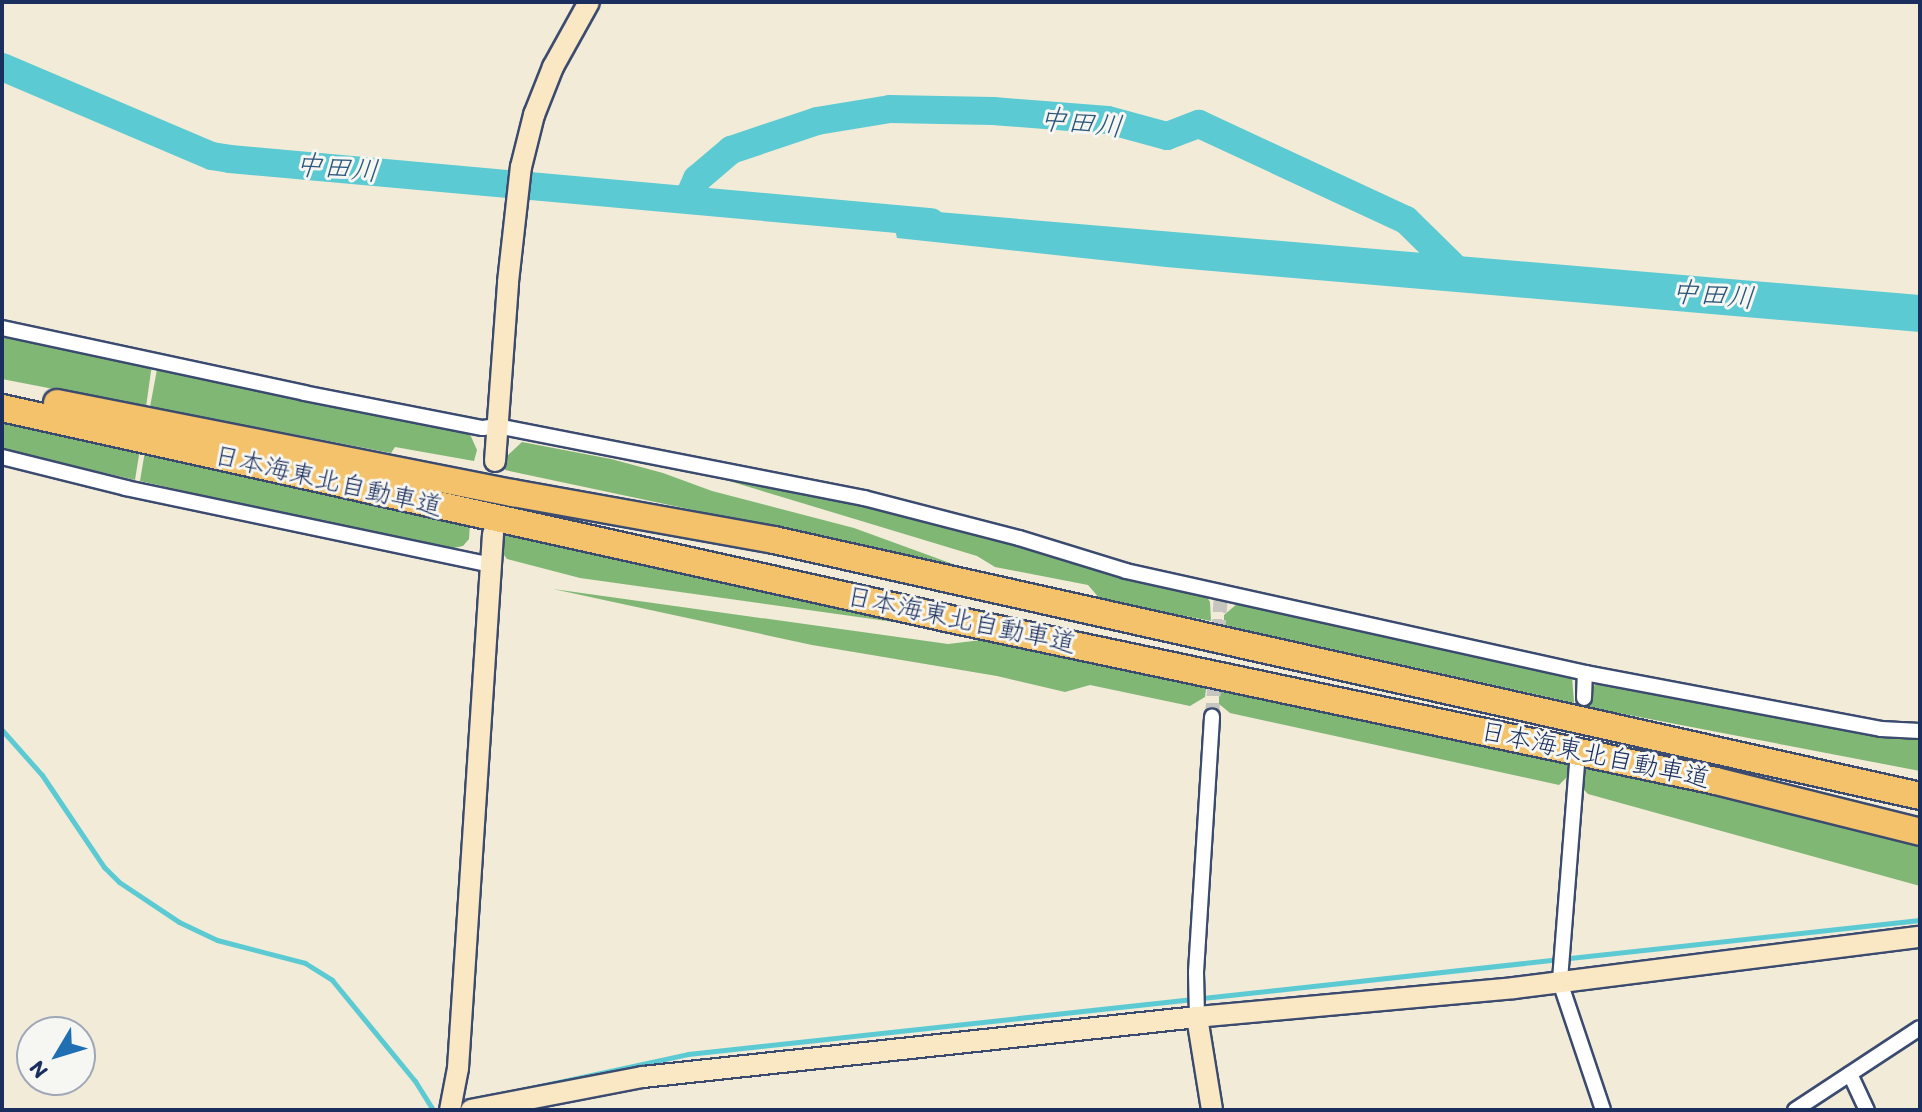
<!DOCTYPE html>
<html>
<head>
<meta charset="utf-8">
<style>
  body { margin:0 }
  #map { position:relative; width:1922px; height:1112px; overflow:hidden; background:#f1ebd8; font-family:Itim,"Klee One",sans-serif }
  div>[style] { position:absolute }
  .forest>* { inset:0; background:#80b774 }
  .water>* { inset:0; background:#5ccad2 }
  .stream>* { height:5px; margin:-2.5px; padding:0 2.5px; transform-origin:2.5px; border-radius:2.5px; background:#5ccad2 }
  .river>* { height:28px; margin:-14px; padding:0 14px; transform-origin:14px; border-radius:14px; background:#5ccad2 }
  .street-tunnel>* { height:14px; margin-top:-7px; transform-origin:0; background:repeating-linear-gradient(90deg,#c6c5c0 0 14px,transparent 0 21px) }
  .roads { filter:drop-shadow(2px 0 #3b4b70) drop-shadow(-2px 0 #3b4b70) drop-shadow(0 2px #3b4b70) drop-shadow(0 -2px #3b4b70) }
  .street>* { height:14px; margin:-7px; padding:0 7px; transform-origin:7px; border-radius:7px; background:#fff }
  .secondary>* { height:20px; margin:-10px; padding:0 10px; transform-origin:10px; border-radius:10px; background:#fae7c3 }
  .highway>* { height:26px; margin:-13px; padding:0 13px; transform-origin:13px; border-radius:13px; background:#f3c26a }
  span { translate:-50% -50%; white-space:nowrap; text-align:center; line-height:1.15; -webkit-text-stroke:6px #f6f6f2; paint-order:stroke }
  .street-label { font-size:26px; color:#1b2f5e }
  .water-label { font-size:28px; color:#2b567b; font-style:italic }
  .frame { position:absolute; inset:0; border:4px solid #1b2f5e; pointer-events:none }
  .north { position:absolute; left:16px; top:1016px; width:80px; height:80px; box-sizing:border-box; background:#f6f6f2; border:2px solid #9ea6b7; border-radius:50%; rotate:232deg; font-size:22px; font-weight:700; line-height:32px; text-align:center; color:#1b2f5e }
  .north::after { content:''; display:block; margin:auto; width:28px; height:36px; background:#1f6fb2; clip-path:polygon(50% 0,100% 100%,50% 72%,0 100%) }
</style>
</head>
<body>
<div id="map">
  <div class="forest">
    <i style="clip-path:polygon(2px 332px,152px 364px,146px 407px,2px 379px)"></i>
    <i style="clip-path:polygon(158px 364px,469px 432px,477px 450px,474px 461px,395px 447px,391px 453px,150px 407px)"></i>
    <i style="clip-path:polygon(2px 418px,140px 449px,135px 480px,2px 449px)"></i>
    <i style="clip-path:polygon(522px 442px,611px 459px,663px 473px,712px 491px,854px 528px,961px 567px,505px 470px,507px 456px)"></i>
    <i style="clip-path:polygon(145px 451px,470px 522px,469px 539px,463px 546px,453px 548px,382px 536px,140px 481px)"></i>
    <i style="clip-path:polygon(706px 474px,867px 503px,1090px 562px,1106px 574px,1205px 594px,1210px 602px,1211px 621px,1101px 600px,1088px 585px,995px 567px,977px 556px)"></i>
    <i style="clip-path:polygon(501px 529px,951px 630px,580px 578px,507px 559px,501px 551px)"></i>
    <i style="clip-path:polygon(553px 589px,948px 644px,982px 640px,1072px 660px,1088px 656px,1207px 681px,1205px 697px,1190px 706px,1090px 685px,1065px 692px,997px 676px,812px 645px)"></i>
    <i style="clip-path:polygon(1237px 604px,1572px 677px,1574px 703px,1224px 625px,1224px 615px)"></i>
    <i style="clip-path:polygon(1599px 682px,1920px 735px,1920px 771px,1587px 707px,1589px 690px)"></i>
    <i style="clip-path:polygon(1219px 684px,1570px 760px,1569px 775px,1559px 785px,1230px 713px,1219px 704px)"></i>
    <i style="clip-path:polygon(1581px 765px,1691px 788px,1920px 847px,1920px 886px,1588px 794px,1582px 788px)"></i>
  </div>
  <div class="water">
    <i style="clip-path:polygon(890px 208px,1920px 295px,1920px 332px,1166px 267px,897px 238px)"></i>
  </div>
  <div class="stream">
    <i style="left:2px;top:730px;width:60px;rotate:48.4deg"></i>
    <i style="left:42px;top:775px;width:111px;rotate:56deg"></i>
    <i style="left:104px;top:867px;width:21px;rotate:45deg"></i>
    <i style="left:119px;top:882px;width:72px;rotate:33.7deg"></i>
    <i style="left:179px;top:922px;width:42px;rotate:25.3deg"></i>
    <i style="left:217px;top:940px;width:91px;rotate:14.6deg"></i>
    <i style="left:305px;top:963px;width:32px;rotate:32deg"></i>
    <i style="left:332px;top:980px;width:131px;rotate:50.6deg"></i>
    <i style="left:415px;top:1081px;width:34px;rotate:58deg"></i>
    <i style="left:457px;top:1104px;width:236px;rotate:-12.2deg"></i>
    <i style="left:688px;top:1054px;width:1239px;rotate:-6.21deg"></i>
  </div>
  <div class="river">
    <i style="left:2px;top:67px;width:228px;rotate:23deg"></i>
    <i style="left:212px;top:156px;width:18px;rotate:9deg"></i>
    <i style="left:230px;top:159px;width:704px;rotate:5.14deg"></i>
    <i style="left:688px;top:199px;width:22px;rotate:-66deg"></i>
    <i style="left:697px;top:179px;width:45px;rotate:-40.5deg"></i>
    <i style="left:731px;top:150px;width:91px;rotate:-18.6deg"></i>
    <i style="left:817px;top:121px;width:74px;rotate:-9.3deg"></i>
    <i style="left:890px;top:109px;width:103px;rotate:1.1deg"></i>
    <i style="left:993px;top:111px;width:115px;rotate:4.5deg"></i>
    <i style="left:1108px;top:120px;width:61px;rotate:15.2deg"></i>
    <i style="left:1167px;top:136px;width:34px;rotate:-21deg"></i>
    <i style="left:1199px;top:124px;width:228px;rotate:24.9deg"></i>
    <i style="left:1406px;top:220px;width:74px;rotate:44.5deg"></i>
  </div>
  <div class="street-tunnel">
    <i style="left:1212px;top:717px;width:124px;rotate:-85.8deg"></i>
  </div>
  <div class="roads">
    <div class="street">
      <i style="left:2px;top:328px;width:309px;rotate:12.1deg"></i>
      <i style="left:304px;top:393px;width:182px;rotate:11.1deg"></i>
      <i style="left:483px;top:428px;width:14px;rotate:-8deg"></i>
      <i style="left:497px;top:426px;width:374px;rotate:11.1deg"></i>
      <i style="left:864px;top:498px;width:160px;rotate:14.5deg"></i>
      <i style="left:1019px;top:538px;width:112px;rotate:17.1deg"></i>
      <i style="left:1126px;top:571px;width:470px;rotate:12.5deg"></i>
      <i style="left:1585px;top:673px;width:301px;rotate:10.7deg"></i>
      <i style="left:1881px;top:729px;width:39px;rotate:3deg"></i>
      <i style="left:2px;top:457px;width:128px;rotate:14deg"></i>
      <i style="left:126px;top:488px;width:372px;rotate:11.9deg"></i>
      <i style="left:1584px;top:698px;width:25px;rotate:-88deg"></i>
      <i style="left:1577px;top:764px;width:219px;rotate:94.5deg"></i>
      <i style="left:1560px;top:982px;width:135px;rotate:71.4deg"></i>
      <i style="left:1197px;top:1017px;width:45px;rotate:-91.3deg"></i>
      <i style="left:1196px;top:972px;width:256px;rotate:-86.4deg"></i>
      <i style="left:1850px;top:1074px;width:40px;rotate:65deg"></i>
      <i style="left:1795px;top:1110px;width:149px;rotate:-33.3deg"></i>
    </div>
    <div class="secondary">
      <i style="left:495px;top:461px;width:179px;rotate:-85.8deg"></i>
      <i style="left:508px;top:282px;width:116px;rotate:-83.6deg"></i>
      <i style="left:521px;top:167px;width:54px;rotate:-76deg"></i>
      <i style="left:534px;top:115px;width:52px;rotate:-68.4deg"></i>
      <i style="left:553px;top:67px;width:74px;rotate:-61deg"></i>
      <i style="left:1197px;top:1017px;width:94px;rotate:80.8deg"></i>
      <i style="left:450px;top:1110px;width:43px;rotate:-79.2deg"></i>
      <i style="left:458px;top:1068px;width:535px;rotate:-86.25deg"></i>
      <i style="left:471px;top:1110px;width:175px;rotate:-10.9deg"></i>
      <i style="left:643px;top:1077px;width:557px;rotate:-6.18deg"></i>
      <i style="left:1197px;top:1017px;width:318px;rotate:-5.2deg"></i>
      <i style="left:1514px;top:988px;width:409px;rotate:-7.2deg"></i>
    </div>
    <div class="highway">
      <i style="left:57px;top:403px;width:465px;rotate:11.2deg"></i>
      <i style="left:513px;top:493px;width:265px;rotate:10.2deg"></i>
      <i style="left:774px;top:540px;width:1174px;rotate:12.59deg"></i>
      <i style="left:2px;top:408px;width:967px;rotate:12.54deg"></i>
      <i style="left:946px;top:618px;width:787px;rotate:11.95deg"></i>
      <i style="left:1716px;top:781px;width:210px;rotate:14deg"></i>
    </div>
  </div>
  <div class="street-label">
    <span style="left:328px;top:481px;rotate:13deg">日本海東北自動車道</span>
    <span style="left:961px;top:620px;rotate:12deg">日本海東北自動車道</span>
    <span style="left:1595px;top:755px;rotate:12deg">日本海東北自動車道</span>
  </div>
  <div class="water-label">
    <span style="left:1081px;top:122px;rotate:6deg">中田川</span>
    <span style="left:337px;top:167px;rotate:5deg">中田川</span>
    <span style="left:1713px;top:294px;rotate:5deg">中田川</span>
  </div>
  <div class="frame"></div>
  <div class="north">N</div>
</div>
</body>
</html>
